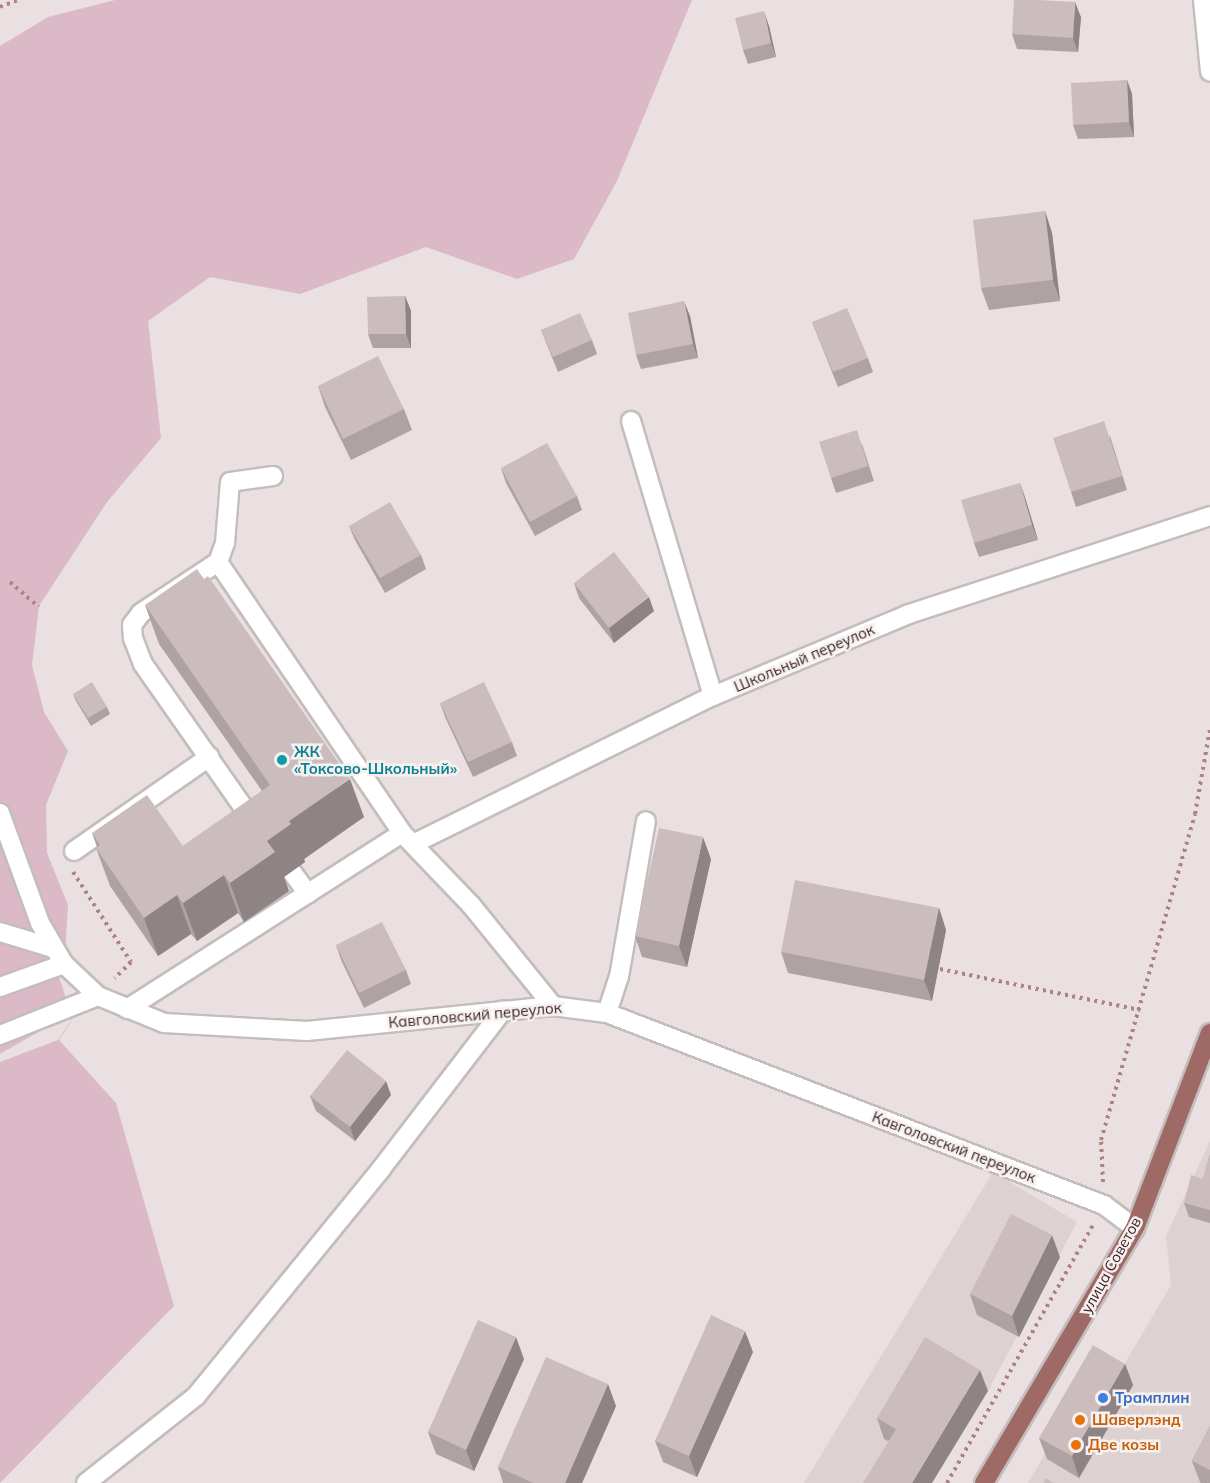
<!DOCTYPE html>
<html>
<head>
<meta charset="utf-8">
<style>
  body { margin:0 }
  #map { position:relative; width:1210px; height:1483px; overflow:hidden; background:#eae0e1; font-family:Mulish,sans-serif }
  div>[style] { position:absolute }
  .built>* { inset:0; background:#ded1d2 }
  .green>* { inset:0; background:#dbb9c6 }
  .path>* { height:4px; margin-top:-2px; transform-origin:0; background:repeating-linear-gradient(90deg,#ad8281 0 3px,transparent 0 7.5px) }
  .roads { filter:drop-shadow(2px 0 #c4bdbc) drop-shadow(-2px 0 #c4bdbc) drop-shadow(0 2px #c4bdbc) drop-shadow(0 -2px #c4bdbc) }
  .minor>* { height:18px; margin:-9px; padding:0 9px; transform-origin:9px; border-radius:9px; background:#fff }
  .major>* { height:18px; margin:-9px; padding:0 9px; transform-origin:9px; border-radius:9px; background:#9f6965 }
  .wall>* { inset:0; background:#afa2a3 }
  .shaded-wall>* { inset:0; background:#8e8485 }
  .building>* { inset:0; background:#cbbcbe }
  .dots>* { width:16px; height:16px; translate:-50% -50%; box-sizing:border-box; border:3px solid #f7f0f1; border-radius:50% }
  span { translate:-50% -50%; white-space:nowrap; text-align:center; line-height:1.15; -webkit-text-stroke:5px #f7f0f1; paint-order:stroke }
  .street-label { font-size:15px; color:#3a2321 }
  .culture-label { font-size:15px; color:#0d838f; font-weight:700 }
  .left { translate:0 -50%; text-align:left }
  .shop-label { font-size:15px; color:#366cbe; font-weight:700 }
  .food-label { font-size:15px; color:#c56008; font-weight:700 }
</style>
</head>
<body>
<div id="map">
  <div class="built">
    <i style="clip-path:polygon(1210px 1141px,1210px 1483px,1028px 1483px,1102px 1357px,1122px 1368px,1171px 1285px,1166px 1236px)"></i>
    <i style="clip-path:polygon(993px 1172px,1077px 1222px,988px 1391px,932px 1483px,804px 1483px)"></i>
  </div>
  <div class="green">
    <i style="clip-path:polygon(115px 0,692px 0,617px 181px,574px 259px,517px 279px,426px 247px,300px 294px,210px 277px,148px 321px,161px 438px,107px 502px,39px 606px,32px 665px,44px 712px,68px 751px,46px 805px,47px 853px,68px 905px,65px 954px,95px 984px,59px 1040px,116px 1103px,174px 1306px,0 1483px,0 1062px,58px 1040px,95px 984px,65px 955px,19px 858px,71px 1013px,0 1054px,0 46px,48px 17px)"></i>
  </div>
  <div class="path">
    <i style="left:0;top:7px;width:19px;rotate:-21deg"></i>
    <i style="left:10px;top:582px;width:38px;rotate:41deg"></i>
    <i style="left:73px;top:872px;width:107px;rotate:57.2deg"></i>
    <i style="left:131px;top:962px;width:23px;rotate:135deg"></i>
    <i style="left:940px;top:969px;width:204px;rotate:11.6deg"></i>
    <i style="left:1103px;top:1182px;width:42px;rotate:-92.7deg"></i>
    <i style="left:1101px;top:1140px;width:339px;rotate:-73.9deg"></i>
    <i style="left:1195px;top:814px;width:86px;rotate:-80deg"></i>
    <i style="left:947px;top:1483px;width:296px;rotate:-60.5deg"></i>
  </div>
  <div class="roads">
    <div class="minor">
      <i style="left:1203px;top:0;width:72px;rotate:84.4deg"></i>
      <i style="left:631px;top:421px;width:287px;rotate:73.4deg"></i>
      <i style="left:273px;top:476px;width:43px;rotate:172.1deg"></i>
      <i style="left:230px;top:482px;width:61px;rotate:94.7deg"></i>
      <i style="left:225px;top:543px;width:20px;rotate:110deg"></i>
      <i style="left:218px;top:562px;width:328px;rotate:55.8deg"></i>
      <i style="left:402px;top:833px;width:100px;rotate:46.2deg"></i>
      <i style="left:471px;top:905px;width:130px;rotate:50.9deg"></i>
      <i style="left:218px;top:562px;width:92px;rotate:146.5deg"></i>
      <i style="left:141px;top:613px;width:15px;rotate:127deg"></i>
      <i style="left:132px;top:625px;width:13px;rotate:86deg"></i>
      <i style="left:133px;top:638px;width:28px;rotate:69deg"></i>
      <i style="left:143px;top:664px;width:195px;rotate:55deg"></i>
      <i style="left:0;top:813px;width:117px;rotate:70deg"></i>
      <i style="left:40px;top:923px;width:48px;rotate:59.7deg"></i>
      <i style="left:64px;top:964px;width:47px;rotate:43.3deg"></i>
      <i style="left:98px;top:996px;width:71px;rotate:22.2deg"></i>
      <i style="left:164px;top:1023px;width:143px;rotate:3.2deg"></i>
      <i style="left:307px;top:1031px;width:247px;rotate:-5.8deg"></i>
      <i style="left:553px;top:1006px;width:54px;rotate:7.4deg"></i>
      <i style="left:607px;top:1013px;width:533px;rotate:21.12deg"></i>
      <i style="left:1104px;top:1205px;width:39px;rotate:37deg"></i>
      <i style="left:415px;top:843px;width:332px;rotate:-26.3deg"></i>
      <i style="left:713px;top:696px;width:212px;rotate:-22.7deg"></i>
      <i style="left:909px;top:614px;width:317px;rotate:-18deg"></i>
      <i style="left:74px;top:851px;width:165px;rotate:-34.8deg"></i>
      <i style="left:292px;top:872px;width:27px;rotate:54deg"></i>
      <i style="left:0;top:932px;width:55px;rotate:16.8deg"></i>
      <i style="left:0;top:987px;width:68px;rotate:-19.8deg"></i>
      <i style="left:127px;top:1009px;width:326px;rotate:-32.6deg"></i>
      <i style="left:607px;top:1013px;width:38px;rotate:-72deg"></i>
      <i style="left:619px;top:977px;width:158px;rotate:-80.2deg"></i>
      <i style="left:0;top:1035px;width:105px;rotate:-21.7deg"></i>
      <i style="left:86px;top:1483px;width:140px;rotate:-38.3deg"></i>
      <i style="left:196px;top:1396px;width:293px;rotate:-50.8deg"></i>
      <i style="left:381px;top:1169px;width:200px;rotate:-52.5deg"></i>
    </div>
    <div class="major">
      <i style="left:984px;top:1483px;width:296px;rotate:-59.4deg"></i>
      <i style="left:1135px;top:1228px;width:209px;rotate:-69deg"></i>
    </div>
  </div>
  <div class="wall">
    <i style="clip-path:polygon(1081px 17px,1078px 52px,1017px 49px,1012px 34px)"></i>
    <i style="clip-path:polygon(769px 26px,776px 57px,748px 64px,743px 50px)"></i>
    <i style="clip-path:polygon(1127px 80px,1132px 94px,1134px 137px,1078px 139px,1073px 125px)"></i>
    <i style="clip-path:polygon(1045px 211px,1052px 233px,1060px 301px,989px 310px,981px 288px)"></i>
    <i style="clip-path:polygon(405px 296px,411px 311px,411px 348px,373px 348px,368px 334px)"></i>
    <i style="clip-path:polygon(690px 316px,698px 358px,641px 369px,636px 355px)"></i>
    <i style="clip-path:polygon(812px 322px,868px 358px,873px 372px,838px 387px)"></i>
    <i style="clip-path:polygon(541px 330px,592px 340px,597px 354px,558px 372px)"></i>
    <i style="clip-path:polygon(318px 386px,404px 409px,412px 430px,351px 460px,325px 407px)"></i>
    <i style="clip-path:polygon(1110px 436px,1127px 490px,1076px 507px,1071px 492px)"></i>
    <i style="clip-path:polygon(862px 444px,874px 481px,836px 493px,831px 478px)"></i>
    <i style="clip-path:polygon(501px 468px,577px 496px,582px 510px,535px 536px,506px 483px)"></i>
    <i style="clip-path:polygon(1020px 483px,1038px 540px,979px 557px,974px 543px)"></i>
    <i style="clip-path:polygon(349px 526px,421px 555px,426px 569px,385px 593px,355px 540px)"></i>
    <i style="clip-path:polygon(574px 583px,654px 611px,614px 643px,579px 598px)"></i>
    <i style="clip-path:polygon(145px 605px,364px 817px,304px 859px,305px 862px,284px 877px,289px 891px,244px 922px,238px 913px,197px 941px,191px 934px,158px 956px,110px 886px,96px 848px,97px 847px,92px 833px,183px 846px,262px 791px,159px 644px)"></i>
    <i style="clip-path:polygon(73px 694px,107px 707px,110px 714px,91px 726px,76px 701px)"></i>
    <i style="clip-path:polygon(440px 703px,512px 742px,517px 756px,473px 777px,445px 717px)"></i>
    <i style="clip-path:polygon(711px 859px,687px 967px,642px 957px,635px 936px)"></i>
    <i style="clip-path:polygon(939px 908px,946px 930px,932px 1001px,788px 973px,781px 952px)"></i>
    <i style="clip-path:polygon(336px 945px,406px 970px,411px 984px,364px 1008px,341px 960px)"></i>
    <i style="clip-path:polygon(391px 1095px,355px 1141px,316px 1111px,310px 1096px)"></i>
    <i style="clip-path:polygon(1210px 1154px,1210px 1223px,1189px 1217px,1184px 1203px,1203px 1179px)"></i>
    <i style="clip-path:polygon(1060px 1257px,1019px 1337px,977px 1315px,970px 1294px)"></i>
    <i style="clip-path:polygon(753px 1352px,697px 1477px,663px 1462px,655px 1441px)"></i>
    <i style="clip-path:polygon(524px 1359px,474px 1471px,436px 1454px,428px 1432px)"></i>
    <i style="clip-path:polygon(1125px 1364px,1133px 1385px,1079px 1478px,1047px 1459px,1039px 1438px)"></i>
    <i style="clip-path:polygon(988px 1391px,888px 1441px,884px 1439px,877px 1418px)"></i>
    <i style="clip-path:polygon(616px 1406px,582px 1483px,503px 1483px,498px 1467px)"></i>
    <i style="clip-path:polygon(1210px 1426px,1210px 1483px,1201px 1483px,1200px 1482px,1192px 1461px)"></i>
  </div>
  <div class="shaded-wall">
    <i style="clip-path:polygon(1075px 2px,1081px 17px,1078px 52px,1073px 38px)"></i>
    <i style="clip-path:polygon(764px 11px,769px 26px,776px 57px,771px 43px)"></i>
    <i style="clip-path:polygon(1127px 80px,1132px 94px,1134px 137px,1129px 122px)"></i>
    <i style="clip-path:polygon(1045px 211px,1052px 233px,1060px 301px,1053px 280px)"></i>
    <i style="clip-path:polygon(405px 296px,411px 311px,411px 348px,406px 334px)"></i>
    <i style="clip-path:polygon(684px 301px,690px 316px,698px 358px,693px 344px)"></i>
    <i style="clip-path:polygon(1020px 483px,1025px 497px,1038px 540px,1032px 525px)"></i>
    <i style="clip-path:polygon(649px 597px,654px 611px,614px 643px,609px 628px)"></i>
    <i style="clip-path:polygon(350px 779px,364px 817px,304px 859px,305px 862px,284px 877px,289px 891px,244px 922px,230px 883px,267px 841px,289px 821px)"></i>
    <i style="clip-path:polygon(703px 837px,711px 859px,687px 967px,679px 946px)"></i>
    <i style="clip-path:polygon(224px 875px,238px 913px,197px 941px,183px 903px)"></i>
    <i style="clip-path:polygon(177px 895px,191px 934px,158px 956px,144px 918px)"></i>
    <i style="clip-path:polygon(939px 908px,946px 930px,932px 1001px,924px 980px)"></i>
    <i style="clip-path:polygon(386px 1081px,391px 1095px,355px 1141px,350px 1127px)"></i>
    <i style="clip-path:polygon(1052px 1235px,1060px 1257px,1019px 1337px,1012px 1316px)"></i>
    <i style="clip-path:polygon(745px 1331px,753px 1352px,697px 1477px,689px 1456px)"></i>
    <i style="clip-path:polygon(516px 1337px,524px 1359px,474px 1471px,466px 1450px)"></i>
    <i style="clip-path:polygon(1125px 1364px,1133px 1385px,1079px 1478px,1072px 1456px)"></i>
    <i style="clip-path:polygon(980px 1370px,988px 1391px,932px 1483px,912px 1483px)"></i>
    <i style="clip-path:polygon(608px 1384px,616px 1406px,582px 1483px,565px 1483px)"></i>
  </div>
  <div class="building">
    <i style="clip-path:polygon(1014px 0,1038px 0,1075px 2px,1073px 38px,1012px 34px)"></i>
    <i style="clip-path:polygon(764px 11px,771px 43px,743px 50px,735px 18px)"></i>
    <i style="clip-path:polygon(1127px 80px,1129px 122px,1073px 125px,1071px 83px)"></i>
    <i style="clip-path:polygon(1045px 211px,1053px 280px,981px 288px,973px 220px)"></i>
    <i style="clip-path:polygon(405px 296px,406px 334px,368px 334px,367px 297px)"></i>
    <i style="clip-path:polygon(684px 301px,693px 344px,636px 355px,628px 313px)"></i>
    <i style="clip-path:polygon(847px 308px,868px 358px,833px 372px,812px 322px)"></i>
    <i style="clip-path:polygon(580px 313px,592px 340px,553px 357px,541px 330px)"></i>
    <i style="clip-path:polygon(378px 356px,404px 409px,343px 439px,318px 386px)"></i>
    <i style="clip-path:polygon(1104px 421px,1122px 476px,1071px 492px,1053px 438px)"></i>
    <i style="clip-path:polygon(857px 430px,868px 466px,831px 478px,819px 442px)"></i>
    <i style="clip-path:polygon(547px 443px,577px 496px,530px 522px,501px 468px)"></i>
    <i style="clip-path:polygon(1020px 483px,1032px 525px,974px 543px,961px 500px)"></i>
    <i style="clip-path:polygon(390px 502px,421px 555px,380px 578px,349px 526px)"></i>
    <i style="clip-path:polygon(614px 552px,649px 597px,609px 628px,574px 583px)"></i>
    <i style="clip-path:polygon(197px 569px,204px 579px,208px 576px,350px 779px,289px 821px,291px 824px,267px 841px,275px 852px,230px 883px,224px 875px,183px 903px,177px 895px,144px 918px,96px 848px,100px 845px,92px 833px,147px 795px,183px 846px,270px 785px,145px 605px)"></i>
    <i style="clip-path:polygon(92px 682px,107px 707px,88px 718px,73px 694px)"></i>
    <i style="clip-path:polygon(484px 682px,512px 742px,468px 762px,440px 703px)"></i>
    <i style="clip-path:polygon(659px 828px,703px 837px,679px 946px,635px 936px)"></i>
    <i style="clip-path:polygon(795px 880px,939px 908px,924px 980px,781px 952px)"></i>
    <i style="clip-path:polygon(382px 922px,406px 970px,359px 993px,336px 945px)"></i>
    <i style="clip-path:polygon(347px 1050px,386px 1081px,350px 1127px,310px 1096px)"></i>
    <i style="clip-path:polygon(1210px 1154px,1210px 1210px,1184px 1203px,1191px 1175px,1203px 1179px)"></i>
    <i style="clip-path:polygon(1011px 1214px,1052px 1235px,1012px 1316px,970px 1294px)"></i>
    <i style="clip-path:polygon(711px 1315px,745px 1331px,689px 1456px,655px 1441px)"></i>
    <i style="clip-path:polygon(478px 1320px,516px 1337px,466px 1450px,428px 1432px)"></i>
    <i style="clip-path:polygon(925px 1337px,980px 1370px,912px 1483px,863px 1483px,896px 1429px,877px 1418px)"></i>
    <i style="clip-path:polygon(1093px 1345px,1125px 1364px,1072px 1456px,1039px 1438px)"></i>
    <i style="clip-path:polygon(546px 1357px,608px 1384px,565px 1483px,533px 1483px,498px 1467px)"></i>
    <i style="clip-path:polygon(1210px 1426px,1210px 1470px,1192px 1461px)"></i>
    <i style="clip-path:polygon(1046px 1478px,1053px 1483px,1043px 1483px)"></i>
  </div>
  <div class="dots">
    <i style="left:282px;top:760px;background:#0f9aa8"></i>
    <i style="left:1103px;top:1398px;background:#3f7fe0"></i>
    <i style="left:1080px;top:1420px;background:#e8710a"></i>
    <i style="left:1076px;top:1445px;background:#e8710a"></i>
  </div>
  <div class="street-label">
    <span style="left:804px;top:658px;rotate:-23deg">Школьный переулок</span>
    <span style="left:475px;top:1015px;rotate:-5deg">Кавголовский переулок</span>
    <span style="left:954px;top:1147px;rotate:21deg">Кавголовский переулок</span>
    <span style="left:1111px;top:1265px;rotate:-61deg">улица Советов</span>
  </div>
  <div class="culture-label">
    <span class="left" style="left:294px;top:760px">ЖК<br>«Токсово-Школьный»</span>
  </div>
  <div class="shop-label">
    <span class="left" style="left:1115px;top:1398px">Трамплин</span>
  </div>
  <div class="food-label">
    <span class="left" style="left:1092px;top:1420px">Шаверлэнд</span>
    <span class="left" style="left:1088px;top:1445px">Две козы</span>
  </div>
</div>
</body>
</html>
